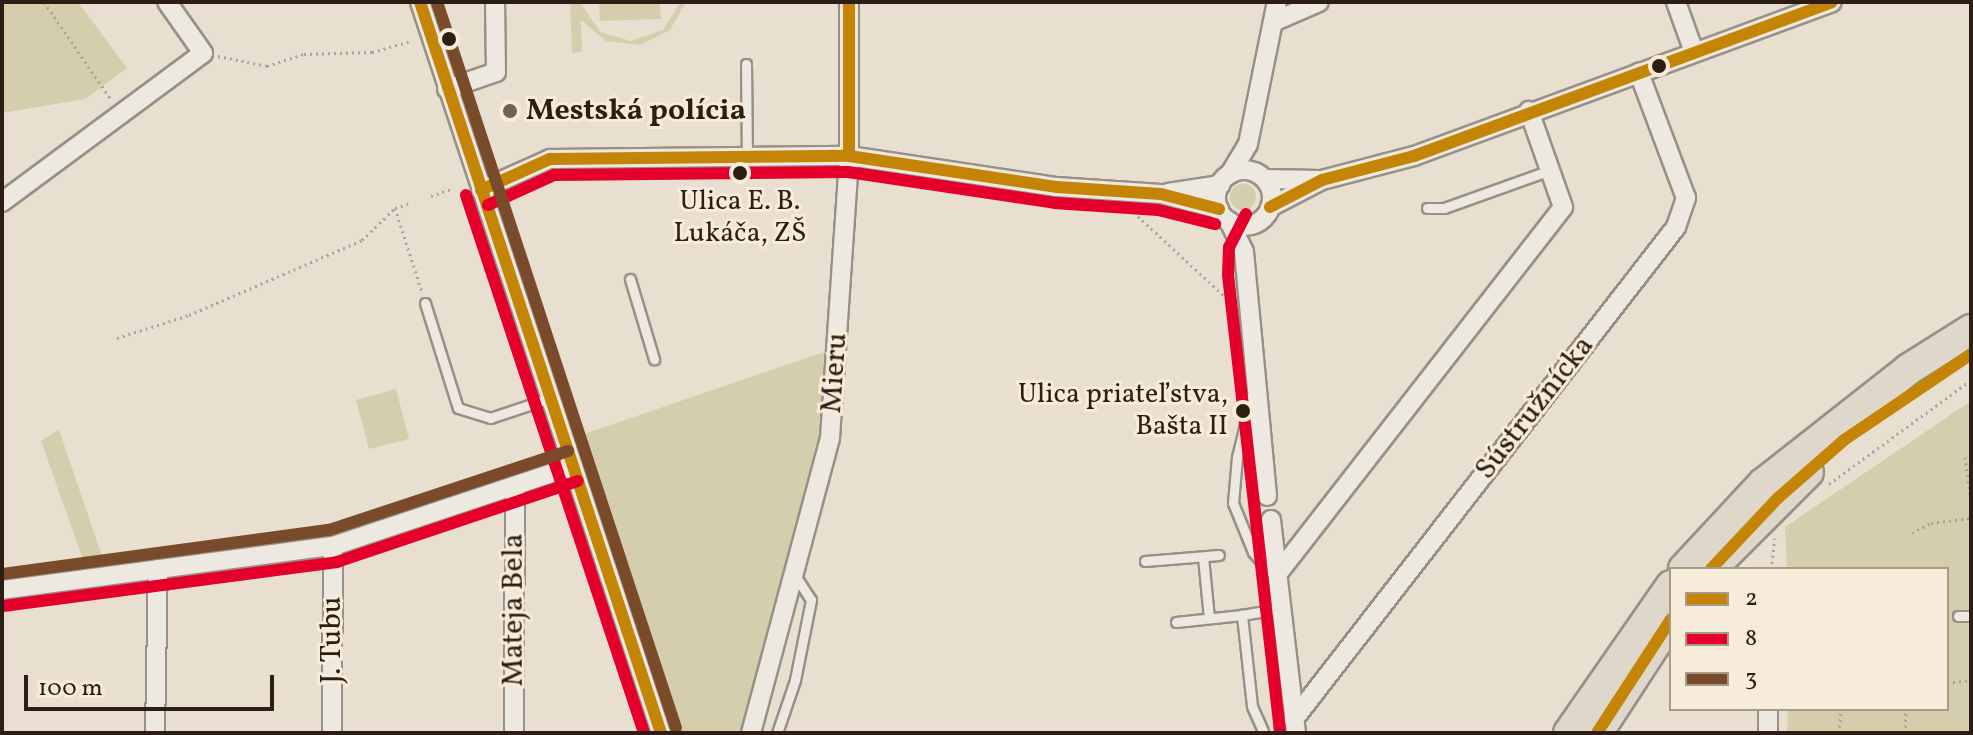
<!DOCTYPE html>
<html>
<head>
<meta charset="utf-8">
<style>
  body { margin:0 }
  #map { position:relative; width:1973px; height:735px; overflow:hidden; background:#e8dfd0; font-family:Vollkorn,serif }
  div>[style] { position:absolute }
  .green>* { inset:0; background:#d4cead }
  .round { border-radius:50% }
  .path>* { height:3px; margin-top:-1.5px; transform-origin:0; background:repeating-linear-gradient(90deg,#a8a49d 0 2px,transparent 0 6px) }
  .roads { filter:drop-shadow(2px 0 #979086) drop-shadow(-2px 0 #979086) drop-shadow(0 2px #979086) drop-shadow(0 -2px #979086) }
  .service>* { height:9px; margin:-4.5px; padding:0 4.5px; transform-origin:4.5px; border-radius:4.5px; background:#ede8e0 }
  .minor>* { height:18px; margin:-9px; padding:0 9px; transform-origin:9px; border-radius:9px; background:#ede8e0 }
  .minor>.ring { margin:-9px; padding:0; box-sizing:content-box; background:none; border:18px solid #ede8e0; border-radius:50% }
  .primary>* { height:30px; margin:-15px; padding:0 15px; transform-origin:15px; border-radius:15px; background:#e0d7cb }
  .bus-1>* { height:12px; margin:-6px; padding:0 6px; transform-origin:6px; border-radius:6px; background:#c48405 }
  .bus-2>* { height:12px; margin:-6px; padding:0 6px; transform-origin:6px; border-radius:6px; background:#e4002b }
  .bus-3>* { height:12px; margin:-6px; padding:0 6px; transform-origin:6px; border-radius:6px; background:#7a4b2a }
  .dots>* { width:22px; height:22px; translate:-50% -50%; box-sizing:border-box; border:4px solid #f7ecda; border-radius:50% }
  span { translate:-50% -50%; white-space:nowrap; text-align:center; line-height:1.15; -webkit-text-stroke:6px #f7ecda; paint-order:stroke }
  .bus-label { font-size:28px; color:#2d1e15 }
  .right { translate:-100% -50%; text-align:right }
  .poi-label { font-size:30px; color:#2d1e15; font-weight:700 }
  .left { translate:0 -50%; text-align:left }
  .street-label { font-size:30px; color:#2d1e15 }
  .frame { position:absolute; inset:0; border:4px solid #2d1e15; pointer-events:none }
  .legend { position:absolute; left:1669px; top:567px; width:280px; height:144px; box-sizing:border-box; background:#f7ecda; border:2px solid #a69a8b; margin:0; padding:10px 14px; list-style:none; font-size:24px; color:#2d1e15 }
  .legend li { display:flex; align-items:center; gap:16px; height:40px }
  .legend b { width:40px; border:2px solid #a69a8b }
  .scale { position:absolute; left:24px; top:675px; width:250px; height:36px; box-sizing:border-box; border:4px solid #2d1e15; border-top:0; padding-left:10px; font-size:24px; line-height:28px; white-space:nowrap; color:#2d1e15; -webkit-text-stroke:6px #f7ecda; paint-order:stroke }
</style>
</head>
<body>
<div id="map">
  <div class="green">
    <i style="clip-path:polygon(2px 2px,78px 2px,127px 68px,85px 99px,2px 113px)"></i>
    <i style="clip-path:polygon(570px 2px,580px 2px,600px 32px,631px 41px,663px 30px,681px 2px,686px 2px,670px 30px,640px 45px,606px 41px,581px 20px,582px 52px,572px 53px)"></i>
    <i style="clip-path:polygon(599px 2px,660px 2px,661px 19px,600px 21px)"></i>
    <i class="round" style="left:1230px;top:184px;width:26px;height:26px"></i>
    <i style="clip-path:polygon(833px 349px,819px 456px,742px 733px,680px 733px,584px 434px)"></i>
    <i style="clip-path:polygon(396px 389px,409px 439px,369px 449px,356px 400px)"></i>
    <i style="clip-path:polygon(1971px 401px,1971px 733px,1787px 733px,1788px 709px,1947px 709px,1947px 569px,1787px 569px,1785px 527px)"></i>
    <i style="clip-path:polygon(59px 430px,104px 562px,85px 565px,41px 441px)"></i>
  </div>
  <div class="path">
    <i style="left:44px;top:2px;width:120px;rotate:55.5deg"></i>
    <i style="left:218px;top:56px;width:50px;rotate:11.5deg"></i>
    <i style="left:267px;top:66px;width:39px;rotate:-18deg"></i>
    <i style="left:304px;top:54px;width:68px;rotate:-1.7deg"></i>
    <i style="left:372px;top:52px;width:41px;rotate:-15.8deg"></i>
    <i style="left:431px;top:196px;width:24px;rotate:-19deg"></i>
    <i style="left:395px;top:208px;width:88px;rotate:72.2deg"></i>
    <i style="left:1129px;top:208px;width:140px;rotate:42.7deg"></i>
    <i style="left:117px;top:338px;width:76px;rotate:-17.7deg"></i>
    <i style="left:189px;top:315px;width:189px;rotate:-23.4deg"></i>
    <i style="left:362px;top:240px;width:46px;rotate:-44.1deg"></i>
    <i style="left:395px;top:208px;width:14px;rotate:-17deg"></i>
    <i style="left:1971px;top:456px;width:6px;rotate:171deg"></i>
    <i style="left:1965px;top:457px;width:43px;rotate:82.1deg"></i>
    <i style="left:1829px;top:484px;width:176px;rotate:-36.2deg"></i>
    <i style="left:1912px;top:533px;width:21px;rotate:-28deg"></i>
    <i style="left:1931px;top:523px;width:40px;rotate:-7.1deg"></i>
    <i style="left:1771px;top:569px;width:31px;rotate:-83deg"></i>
    <i style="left:1947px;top:683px;width:24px;rotate:-7deg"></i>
    <i style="left:1839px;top:733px;width:24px;rotate:-85deg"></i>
    <i style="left:1905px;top:733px;width:24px;rotate:-88deg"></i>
  </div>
  <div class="roads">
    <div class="service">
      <i style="left:746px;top:64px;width:93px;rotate:89.4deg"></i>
      <i style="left:1427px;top:208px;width:17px"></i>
      <i style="left:1444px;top:208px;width:113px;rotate:-19.7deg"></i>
      <i style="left:630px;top:279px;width:84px;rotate:73.3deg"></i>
      <i style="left:425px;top:303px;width:110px;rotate:72.6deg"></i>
      <i style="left:458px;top:408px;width:34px;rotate:17deg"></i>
      <i style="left:490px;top:418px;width:63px;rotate:-18.4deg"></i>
      <i style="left:1253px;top:392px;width:67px;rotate:103.8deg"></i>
      <i style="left:1237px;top:457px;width:46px;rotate:95deg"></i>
      <i style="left:1233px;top:503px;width:53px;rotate:67.8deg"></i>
      <i style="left:1253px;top:552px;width:25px;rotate:50deg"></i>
      <i style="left:1269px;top:571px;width:9px;rotate:6deg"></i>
      <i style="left:1203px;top:557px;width:61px;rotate:84.4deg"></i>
      <i style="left:1145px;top:561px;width:74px;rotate:-4.6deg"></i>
      <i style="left:1958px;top:616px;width:13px"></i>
      <i style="left:1176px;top:622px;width:66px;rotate:-6.1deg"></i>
      <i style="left:1263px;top:731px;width:27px;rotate:-114deg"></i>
      <i style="left:1252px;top:706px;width:92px;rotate:-96.3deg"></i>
      <i style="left:1242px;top:615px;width:41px;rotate:-9.9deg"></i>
      <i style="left:777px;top:733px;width:56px;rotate:-71.2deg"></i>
      <i style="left:795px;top:680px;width:82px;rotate:-78.7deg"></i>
      <i style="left:811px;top:600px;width:31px;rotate:-123deg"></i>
    </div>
    <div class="minor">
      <i style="left:420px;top:2px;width:770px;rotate:71.75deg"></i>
      <i style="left:1676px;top:2px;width:53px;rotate:70.2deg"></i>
      <i style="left:1273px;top:22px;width:50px;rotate:-23.5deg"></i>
      <i style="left:447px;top:89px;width:52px;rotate:-19.1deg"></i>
      <i style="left:496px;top:72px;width:70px;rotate:-90.8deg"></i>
      <i class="ring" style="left:1216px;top:170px;width:38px;height:38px"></i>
      <i style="left:1230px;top:174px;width:35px;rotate:-59deg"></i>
      <i style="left:1248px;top:144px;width:145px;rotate:-78.5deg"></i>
      <i style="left:1265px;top:179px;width:54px;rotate:1.1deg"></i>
      <i style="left:481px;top:190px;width:76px;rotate:-24.2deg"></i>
      <i style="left:550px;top:159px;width:299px;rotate:-0.6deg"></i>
      <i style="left:849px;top:156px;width:210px;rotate:8.5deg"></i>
      <i style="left:1057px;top:187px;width:104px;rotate:3.9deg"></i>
      <i style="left:1161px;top:194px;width:60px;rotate:14.5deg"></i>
      <i style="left:1168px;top:193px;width:53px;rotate:-8.7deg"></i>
      <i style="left:2px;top:202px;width:250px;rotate:-36.5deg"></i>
      <i style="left:203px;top:53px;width:62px;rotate:-125.2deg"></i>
      <i style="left:1270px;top:207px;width:59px;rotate:-27.4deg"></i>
      <i style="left:1322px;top:180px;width:95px;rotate:-14.6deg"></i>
      <i style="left:1414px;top:156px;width:445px;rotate:-20.2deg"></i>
      <i style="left:1229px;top:221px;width:34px;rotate:64deg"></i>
      <i style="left:1244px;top:252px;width:245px;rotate:84.6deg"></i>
      <i style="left:1271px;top:520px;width:214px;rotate:83.3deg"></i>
      <i style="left:1279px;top:572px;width:462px;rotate:-52.1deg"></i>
      <i style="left:1563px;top:207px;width:102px;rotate:-109.5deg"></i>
      <i style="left:2px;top:590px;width:334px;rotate:-7.6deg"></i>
      <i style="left:333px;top:546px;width:253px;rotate:-18.4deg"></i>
      <i style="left:1294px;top:719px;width:623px;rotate:-52.17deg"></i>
      <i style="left:1676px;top:227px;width:31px;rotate:-71deg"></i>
      <i style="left:1686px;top:198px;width:134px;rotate:-110.6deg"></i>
      <i style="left:155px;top:733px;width:164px;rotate:-89deg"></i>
      <i style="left:332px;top:733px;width:187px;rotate:-89.7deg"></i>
      <i style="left:514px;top:733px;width:247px;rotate:-89.8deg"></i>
      <i style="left:751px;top:733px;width:305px;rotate:-75deg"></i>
      <i style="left:830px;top:438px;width:283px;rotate:-86.1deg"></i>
      <i style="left:849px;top:156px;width:154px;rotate:-90deg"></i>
      <i style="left:1768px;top:733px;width:24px;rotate:-90deg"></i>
    </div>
    <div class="primary">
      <i style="left:1684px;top:569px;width:116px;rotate:-47.1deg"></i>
      <i style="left:1763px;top:484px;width:186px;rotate:-38.2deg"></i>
      <i style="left:1909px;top:369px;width:73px;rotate:-32.2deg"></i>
      <i style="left:1711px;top:569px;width:137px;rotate:-45deg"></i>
      <i style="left:1569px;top:733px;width:179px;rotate:-55.2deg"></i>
      <i style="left:1597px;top:733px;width:134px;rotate:-56.9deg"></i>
    </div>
  </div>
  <div class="bus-1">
    <i style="left:420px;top:2px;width:770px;rotate:71.75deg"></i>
    <i style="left:849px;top:2px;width:154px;rotate:90deg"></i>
    <i style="left:481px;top:190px;width:76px;rotate:-24.2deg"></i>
    <i style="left:550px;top:159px;width:299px;rotate:-0.6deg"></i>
    <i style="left:849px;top:156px;width:210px;rotate:8.5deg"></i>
    <i style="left:1057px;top:187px;width:104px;rotate:3.9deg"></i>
    <i style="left:1161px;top:194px;width:60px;rotate:14.5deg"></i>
    <i style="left:1270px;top:207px;width:59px;rotate:-27.4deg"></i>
    <i style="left:1322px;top:180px;width:95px;rotate:-14.6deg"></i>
    <i style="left:1414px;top:156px;width:445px;rotate:-20.2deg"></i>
    <i style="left:1711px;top:569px;width:98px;rotate:-46.7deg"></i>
    <i style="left:1778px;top:498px;width:88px;rotate:-41.3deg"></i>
    <i style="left:1844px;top:440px;width:153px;rotate:-34.1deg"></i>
    <i style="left:1597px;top:733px;width:136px;rotate:-57deg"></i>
  </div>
  <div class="bus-2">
    <i style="left:466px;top:195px;width:567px;rotate:71.69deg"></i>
    <i style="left:488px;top:205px;width:72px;rotate:-24.4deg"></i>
    <i style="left:554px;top:175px;width:294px;rotate:-0.6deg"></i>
    <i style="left:848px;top:172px;width:209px;rotate:8.5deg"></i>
    <i style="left:1055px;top:203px;width:103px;rotate:3.9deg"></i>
    <i style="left:1158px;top:210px;width:59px;rotate:13.8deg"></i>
    <i style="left:1246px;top:214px;width:37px;rotate:117deg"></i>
    <i style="left:1229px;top:247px;width:28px;rotate:92deg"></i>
    <i style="left:1228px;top:275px;width:461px;rotate:83.5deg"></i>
    <i style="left:4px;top:606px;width:336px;rotate:-7.5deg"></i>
    <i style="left:337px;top:562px;width:254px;rotate:-18.6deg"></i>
  </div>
  <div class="bus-3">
    <i style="left:437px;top:2px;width:764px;rotate:71.78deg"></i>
    <i style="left:2px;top:574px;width:330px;rotate:-7.7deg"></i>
    <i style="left:329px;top:530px;width:252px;rotate:-18.3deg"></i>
  </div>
  <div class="dots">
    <i style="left:449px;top:39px;background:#2d1e15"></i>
    <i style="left:1659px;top:66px;background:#2d1e15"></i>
    <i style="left:510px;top:111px;background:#6e6256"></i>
    <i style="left:740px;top:173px;background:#2d1e15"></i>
    <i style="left:1243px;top:411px;background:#2d1e15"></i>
  </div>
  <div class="bus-label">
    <span style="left:740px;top:218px">Ulica E. B.<br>Lukáča, ZŠ</span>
    <span class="right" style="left:1228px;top:411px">Ulica priateľstva,<br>Bašta II</span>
  </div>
  <div class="poi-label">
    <span class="left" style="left:526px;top:111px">Mestská polícia</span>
  </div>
  <div class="street-label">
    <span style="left:835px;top:373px;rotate:-86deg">Mieru</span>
    <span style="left:1535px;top:408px;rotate:-52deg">Sústružnícka</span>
    <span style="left:514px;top:610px;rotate:-90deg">Mateja Bela</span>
    <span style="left:332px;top:640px;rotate:-90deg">J. Tubu</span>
  </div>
  <div class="frame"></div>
  <ul class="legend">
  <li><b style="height:10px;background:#c48405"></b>2</li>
  <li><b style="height:10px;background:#e4002b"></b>8</li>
  <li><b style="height:10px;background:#7a4b2a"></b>3</li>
  </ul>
  <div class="scale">100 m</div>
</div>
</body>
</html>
